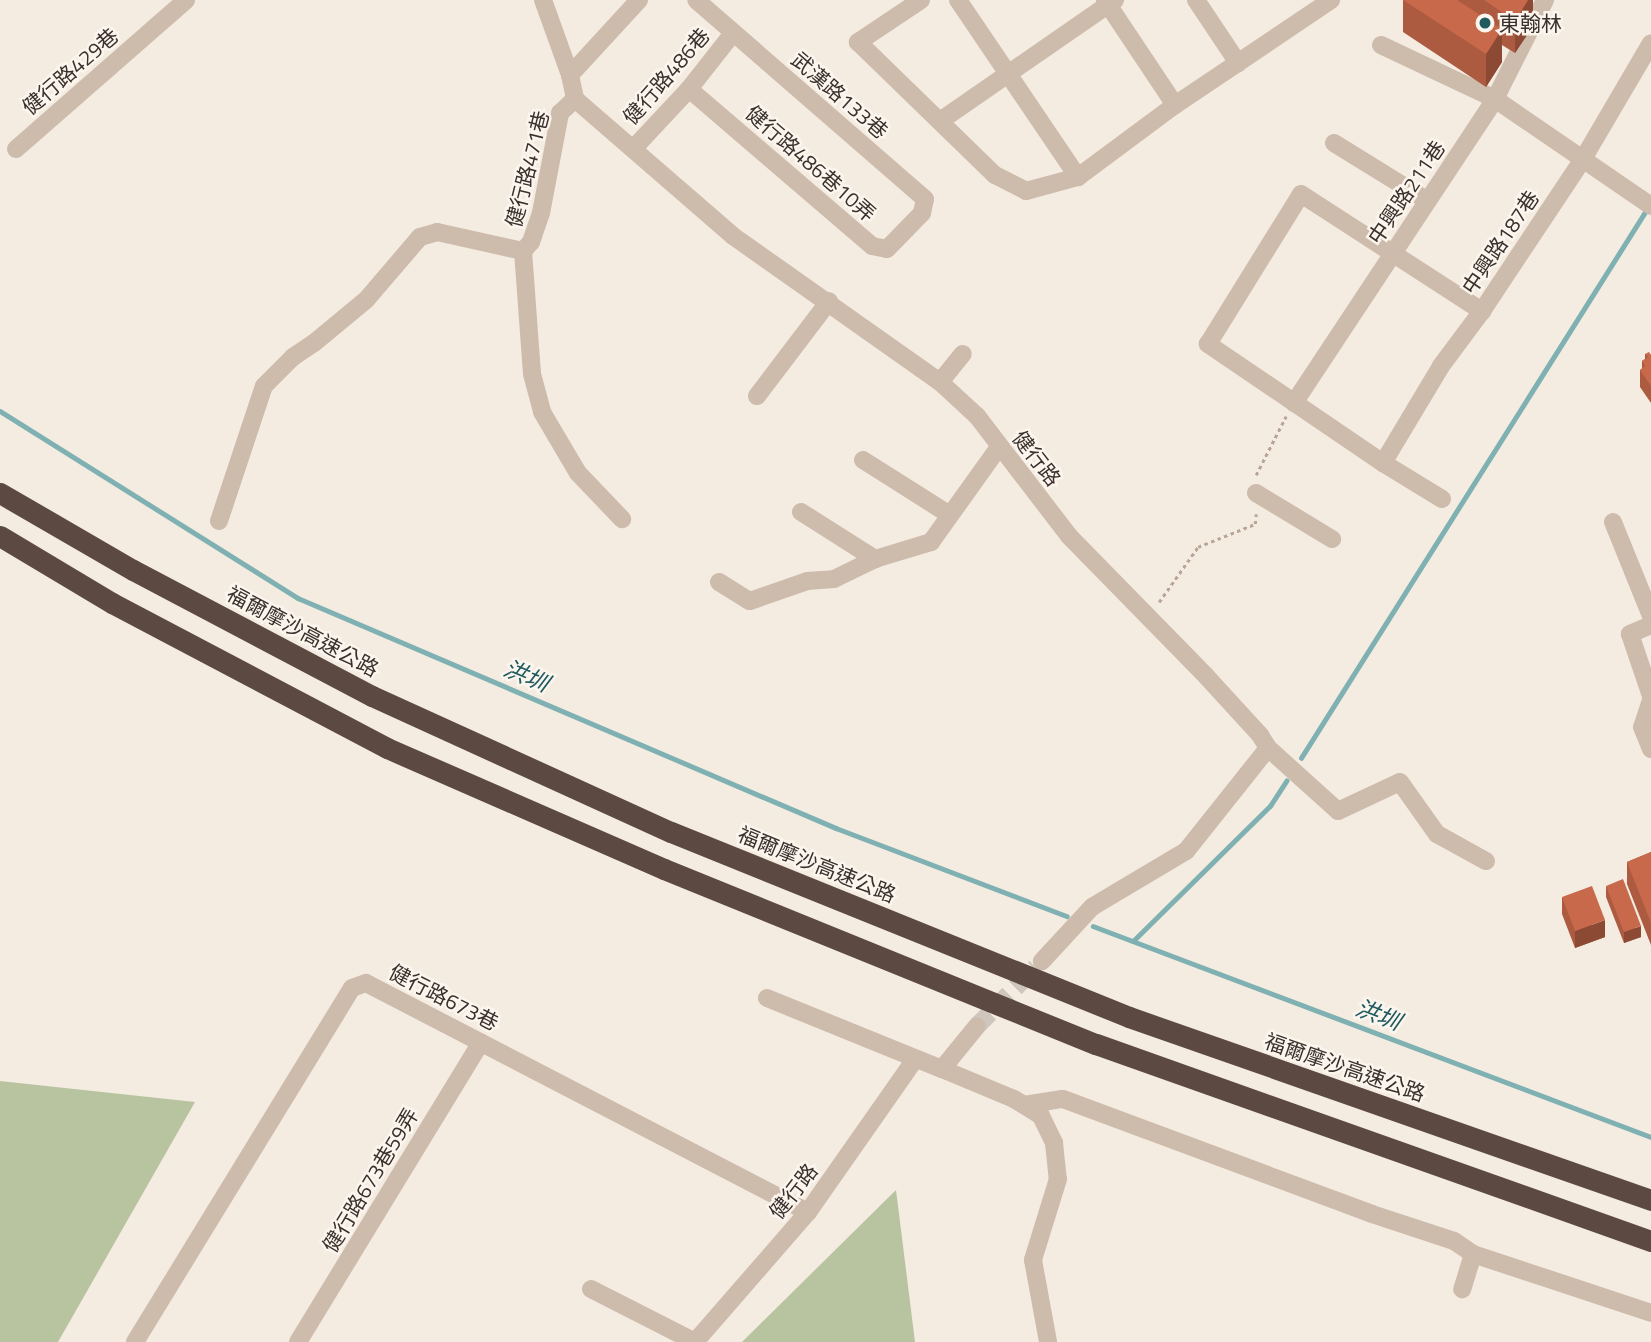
<!DOCTYPE html>
<html>
<head>
<meta charset="utf-8">
<style>
  body { margin:0 }
  #map { position:relative; width:1651px; height:1342px; overflow:hidden; background:#f4ebe1; font-family:"Titillium Web","Noto Sans TC",sans-serif }
  div>[style] { position:absolute }
  .green>* { inset:0; background:#b8c4a0 }
  .stream>* { height:4.5px; margin:-2.25px; padding:0 2.25px; transform-origin:2.25px; border-radius:2.25px; background:#7fb0b2 }
  .minor-tunnel>* { height:18px; margin-top:-9px; transform-origin:0; background:repeating-linear-gradient(90deg,#cfc6bd 0 18px,transparent 0 27px) }
  .path>* { height:2.5px; margin-top:-1.25px; transform-origin:0; background:repeating-linear-gradient(90deg,#b9a596 0 3.5px,transparent 0 7px) }
  .minor>* { height:18px; margin:-9px; padding:0 9px; transform-origin:9px; border-radius:9px; background:#cdbbac }
  .highway>* { height:21px; margin:-10.5px; padding:0 10.5px; transform-origin:10.5px; border-radius:10.5px; background:#5c4a42 }
  .wall>* { inset:0; background:#ac5a40 }
  .shaded-wall>* { inset:0; background:#8c4a34 }
  .building>* { inset:0; background:#c8694b }
  .dots>* { width:19px; height:19px; translate:-50% -50%; box-sizing:border-box; border:4px solid #fbf5ee; border-radius:50% }
  span { translate:-50% -50%; white-space:nowrap; text-align:center; line-height:1.15; -webkit-text-stroke:5px #fbf5ee; paint-order:stroke }
  .poi-label { font-size:21px; color:#3b302b }
  .left { translate:0 -50%; text-align:left }
  .street-label { font-size:21px; color:#3b302b }
  .water-label { font-size:23px; color:#1f5a5e; font-style:italic }
</style>
</head>
<body>
<div id="map">
  <div class="green">
    <i style="clip-path:polygon(0 1081px,195px 1102px,58px 1342px,0 1342px)"></i>
    <i style="clip-path:polygon(896px 1190px,915px 1342px,742px 1342px)"></i>
  </div>
  <div class="stream">
    <i style="left:0;top:411px;width:352px;rotate:32.1deg"></i>
    <i style="left:298px;top:598px;width:585px;rotate:23.15deg"></i>
    <i style="left:836px;top:828px;width:247px;rotate:20.9deg"></i>
    <i style="left:1301px;top:758px;width:649px;rotate:-57.78deg"></i>
    <i style="left:1093px;top:926px;width:597px;rotate:20.71deg"></i>
    <i style="left:1133px;top:941px;width:192px;rotate:-44.6deg"></i>
    <i style="left:1270px;top:806px;width:30px;rotate:-57deg"></i>
  </div>
  <div class="minor-tunnel">
    <i style="left:977px;top:1026px;width:83px;rotate:-45deg"></i>
  </div>
  <div class="path">
    <i style="left:1256px;top:475px;width:66px;rotate:-63deg"></i>
    <i style="left:1159px;top:602px;width:67px;rotate:-54.7deg"></i>
    <i style="left:1198px;top:547px;width:61px;rotate:-22deg"></i>
    <i style="left:1255px;top:524px;width:10px;rotate:-84deg"></i>
  </div>
  <div class="minor">
    <i style="left:543px;top:0;width:80px;rotate:70.2deg"></i>
    <i style="left:570px;top:75px;width:25px;rotate:78deg"></i>
    <i style="left:575px;top:99px;width:209px;rotate:40.9deg"></i>
    <i style="left:733px;top:236px;width:253px;rotate:35.2deg"></i>
    <i style="left:940px;top:382px;width:50px;rotate:42.6deg"></i>
    <i style="left:977px;top:416px;width:151px;rotate:52.5deg"></i>
    <i style="left:1069px;top:536px;width:196px;rotate:45.6deg"></i>
    <i style="left:1206px;top:676px;width:80px;rotate:47.5deg"></i>
    <i style="left:1260px;top:735px;width:15px;rotate:58deg"></i>
    <i style="left:1268px;top:748px;width:132px;rotate:128.5deg"></i>
    <i style="left:1186px;top:851px;width:109px;rotate:149.2deg"></i>
    <i style="left:1092px;top:907px;width:74px;rotate:132.8deg"></i>
    <i style="left:921px;top:0;width:76px;rotate:146.3deg"></i>
    <i style="left:858px;top:42px;width:191px;rotate:44.2deg"></i>
    <i style="left:995px;top:175px;width:35px;rotate:27deg"></i>
    <i style="left:1026px;top:191px;width:54px;rotate:-15.1deg"></i>
    <i style="left:958px;top:0;width:214px;rotate:55.9deg"></i>
    <i style="left:1078px;top:177px;width:121px;rotate:-36.6deg"></i>
    <i style="left:1175px;top:105px;width:126px;rotate:-123.7deg"></i>
    <i style="left:1196px;top:0;width:76px;rotate:56.3deg"></i>
    <i style="left:1381px;top:45px;width:126px;rotate:25.3deg"></i>
    <i style="left:1495px;top:99px;width:189px;rotate:34.4deg"></i>
    <i style="left:570px;top:75px;width:102px;rotate:-47.4deg"></i>
    <i style="left:689px;top:89px;width:241px;rotate:40.6deg"></i>
    <i style="left:872px;top:246px;width:15px;rotate:11deg"></i>
    <i style="left:887px;top:249px;width:50px;rotate:-45.8deg"></i>
    <i style="left:922px;top:213px;width:14px;rotate:-78deg"></i>
    <i style="left:925px;top:199px;width:303px;rotate:-139deg"></i>
    <i style="left:1175px;top:105px;width:188px;rotate:-33.9deg"></i>
    <i style="left:940px;top:121px;width:213px;rotate:-34.7deg"></i>
    <i style="left:1334px;top:143px;width:110px;rotate:31.7deg"></i>
    <i style="left:16px;top:149px;width:226px;rotate:-41.2deg"></i>
    <i style="left:633px;top:149px;width:82px;rotate:-47deg"></i>
    <i style="left:689px;top:89px;width:71px;rotate:-51.8deg"></i>
    <i style="left:523px;top:251px;width:123px;rotate:85.8deg"></i>
    <i style="left:532px;top:374px;width:39px;rotate:75deg"></i>
    <i style="left:542px;top:412px;width:71px;rotate:59.5deg"></i>
    <i style="left:578px;top:473px;width:64px;rotate:46.3deg"></i>
    <i style="left:523px;top:251px;width:12px;rotate:-48deg"></i>
    <i style="left:531px;top:242px;width:31px;rotate:-71deg"></i>
    <i style="left:541px;top:213px;width:102px;rotate:-79.2deg"></i>
    <i style="left:560px;top:113px;width:21px;rotate:-43deg"></i>
    <i style="left:940px;top:382px;width:36px;rotate:-51deg"></i>
    <i style="left:757px;top:396px;width:119px;rotate:-52.8deg"></i>
    <i style="left:1294px;top:403px;width:364px;rotate:-56.5deg"></i>
    <i style="left:1495px;top:99px;width:111px;rotate:-63.2deg"></i>
    <i style="left:863px;top:460px;width:103px;rotate:32.3deg"></i>
    <i style="left:1383px;top:463px;width:113px;rotate:-59.1deg"></i>
    <i style="left:1441px;top:366px;width:69px;rotate:-53.3deg"></i>
    <i style="left:1482px;top:311px;width:182px;rotate:-56.4deg"></i>
    <i style="left:1583px;top:159px;width:134px;rotate:-59.6deg"></i>
    <i style="left:1256px;top:493px;width:89px;rotate:31.2deg"></i>
    <i style="left:1442px;top:499px;width:69px;rotate:-148.6deg"></i>
    <i style="left:1383px;top:463px;width:212px;rotate:-145.8deg"></i>
    <i style="left:1208px;top:344px;width:176px;rotate:-58.2deg"></i>
    <i style="left:1301px;top:194px;width:216px;rotate:32.9deg"></i>
    <i style="left:801px;top:512px;width:88px;rotate:32.4deg"></i>
    <i style="left:219px;top:521px;width:142px;rotate:-71.6deg"></i>
    <i style="left:264px;top:386px;width:41px;rotate:-45deg"></i>
    <i style="left:293px;top:357px;width:25px;rotate:-34deg"></i>
    <i style="left:314px;top:343px;width:67px;rotate:-39.6deg"></i>
    <i style="left:366px;top:300px;width:83px;rotate:-49.4deg"></i>
    <i style="left:420px;top:237px;width:18px;rotate:-16deg"></i>
    <i style="left:437px;top:232px;width:88px;rotate:12.5deg"></i>
    <i style="left:1613px;top:522px;width:101px;rotate:68deg"></i>
    <i style="left:719px;top:582px;width:36px;rotate:32deg"></i>
    <i style="left:750px;top:601px;width:60px;rotate:-19.3deg"></i>
    <i style="left:807px;top:581px;width:27px;rotate:-4deg"></i>
    <i style="left:834px;top:579px;width:46px;rotate:-26deg"></i>
    <i style="left:875px;top:559px;width:59px;rotate:-16.9deg"></i>
    <i style="left:931px;top:542px;width:117px;rotate:-54.4deg"></i>
    <i style="left:1651px;top:625px;width:23px;rotate:157deg"></i>
    <i style="left:1630px;top:634px;width:65px;rotate:71.3deg"></i>
    <i style="left:1651px;top:700px;width:28px;rotate:108deg"></i>
    <i style="left:1642px;top:727px;width:24px;rotate:68deg"></i>
    <i style="left:1268px;top:748px;width:94px;rotate:42deg"></i>
    <i style="left:1338px;top:811px;width:68px;rotate:-25.1deg"></i>
    <i style="left:1400px;top:782px;width:64px;rotate:54.6deg"></i>
    <i style="left:1437px;top:834px;width:56px;rotate:28.9deg"></i>
    <i style="left:767px;top:998px;width:189px;rotate:22.1deg"></i>
    <i style="left:942px;top:1069px;width:55px;rotate:-50.9deg"></i>
    <i style="left:942px;top:1069px;width:78px;rotate:22.6deg"></i>
    <i style="left:1014px;top:1099px;width:32px;rotate:32deg"></i>
    <i style="left:1041px;top:1116px;width:30px;rotate:64deg"></i>
    <i style="left:1054px;top:1143px;width:36px;rotate:84deg"></i>
    <i style="left:1058px;top:1179px;width:85px;rotate:107.2deg"></i>
    <i style="left:1033px;top:1260px;width:83px;rotate:79.6deg"></i>
    <i style="left:1024px;top:1105px;width:39px;rotate:-9deg"></i>
    <i style="left:1063px;top:1099px;width:330px;rotate:20.4deg"></i>
    <i style="left:1372px;top:1214px;width:86px;rotate:18.2deg"></i>
    <i style="left:1454px;top:1241px;width:23px;rotate:34deg"></i>
    <i style="left:1473px;top:1254px;width:37px;rotate:107deg"></i>
    <i style="left:1473px;top:1254px;width:188px;rotate:18.3deg"></i>
    <i style="left:591px;top:1289px;width:117px;rotate:27deg"></i>
    <i style="left:135px;top:1342px;width:415px;rotate:-58.5deg"></i>
    <i style="left:352px;top:988px;width:15px;rotate:-20deg"></i>
    <i style="left:366px;top:983px;width:498px;rotate:27.4deg"></i>
    <i style="left:298px;top:1342px;width:351px;rotate:-58.6deg"></i>
    <i style="left:695px;top:1342px;width:172px;rotate:-49deg"></i>
    <i style="left:808px;top:1212px;width:187px;rotate:-55deg"></i>
  </div>
  <div class="highway">
    <i style="left:0;top:493px;width:154px;rotate:30.1deg"></i>
    <i style="left:133px;top:570px;width:270px;rotate:27.8deg"></i>
    <i style="left:372px;top:696px;width:328px;rotate:24.5deg"></i>
    <i style="left:671px;top:832px;width:494px;rotate:22deg"></i>
    <i style="left:1129px;top:1017px;width:553px;rotate:19.32deg"></i>
    <i style="left:0;top:536px;width:131px;rotate:30.9deg"></i>
    <i style="left:112px;top:603px;width:311px;rotate:27.8deg"></i>
    <i style="left:387px;top:748px;width:302px;rotate:23.6deg"></i>
    <i style="left:664px;top:869px;width:466px;rotate:22.1deg"></i>
    <i style="left:1096px;top:1044px;width:589px;rotate:19.54deg"></i>
  </div>
  <div class="wall">
    <i style="clip-path:polygon(1403px 0,1533px 0,1533px 26px,1515px 53px,1502px 45px,1502px 62px,1486px 87px,1403px 32px)"></i>
    <i style="clip-path:polygon(1645px 354px,1651px 355px,1651px 403px,1640px 387px,1640px 370px,1642px 369px,1642px 361px,1645px 359px)"></i>
    <i style="clip-path:polygon(1651px 852px,1651px 945px,1627px 884px,1627px 862px)"></i>
    <i style="clip-path:polygon(1606px 886px,1641px 937px,1624px 943px,1606px 897px)"></i>
    <i style="clip-path:polygon(1562px 897px,1605px 937px,1575px 948px,1562px 914px)"></i>
  </div>
  <div class="shaded-wall">
    <i style="clip-path:polygon(1528px 0,1533px 0,1533px 26px,1515px 53px,1515px 21px)"></i>
    <i style="clip-path:polygon(1502px 29px,1502px 62px,1486px 87px,1486px 54px)"></i>
    <i style="clip-path:polygon(1605px 920px,1605px 937px,1575px 948px,1575px 931px)"></i>
    <i style="clip-path:polygon(1641px 926px,1641px 937px,1624px 943px,1624px 932px)"></i>
  </div>
  <div class="building">
    <i style="clip-path:polygon(1403px 0,1457px 0,1502px 29px,1486px 54px)"></i>
    <i style="clip-path:polygon(1484px 0,1528px 0,1515px 21px)"></i>
    <i style="clip-path:polygon(1649px 352px,1651px 355px,1651px 386px,1640px 370px,1645px 366px,1642px 361px,1648px 357px,1645px 354px)"></i>
    <i style="clip-path:polygon(1651px 852px,1651px 923px,1627px 862px)"></i>
    <i style="clip-path:polygon(1623px 879px,1641px 926px,1624px 932px,1606px 886px)"></i>
    <i style="clip-path:polygon(1592px 886px,1605px 920px,1575px 931px,1562px 897px)"></i>
  </div>
  <div class="dots">
    <i style="left:1485px;top:23px;background:#1f5a5e"></i>
  </div>
  <div class="poi-label">
    <span class="left" style="left:1499px;top:23px">東翰林</span>
  </div>
  <div class="street-label">
    <span style="left:70px;top:71px;rotate:-41deg">健行路429巷</span>
    <span style="left:666px;top:76px;rotate:-49deg">健行路486巷</span>
    <span style="left:840px;top:95px;rotate:41deg">武漢路133巷</span>
    <span style="left:811px;top:163px;rotate:41deg">健行路486巷10弄</span>
    <span style="left:527px;top:169px;rotate:-76deg">健行路471巷</span>
    <span style="left:1406px;top:192px;rotate:-56deg">中興路211巷</span>
    <span style="left:1500px;top:242px;rotate:-56deg">中興路187巷</span>
    <span style="left:1037px;top:458px;rotate:52deg">健行路</span>
    <span style="left:303px;top:631px;rotate:28deg">福爾摩沙高速公路</span>
    <span style="left:817px;top:864px;rotate:22deg">福爾摩沙高速公路</span>
    <span style="left:444px;top:997px;rotate:27deg">健行路673巷</span>
    <span style="left:1345px;top:1067px;rotate:19deg">福爾摩沙高速公路</span>
    <span style="left:370px;top:1180px;rotate:-59deg">健行路673巷59弄</span>
    <span style="left:793px;top:1191px;rotate:-52deg">健行路</span>
  </div>
  <div class="water-label">
    <span style="left:526px;top:676px;rotate:23deg">洪圳</span>
    <span style="left:1378px;top:1015px;rotate:21deg">洪圳</span>
  </div>
</div>
</body>
</html>
